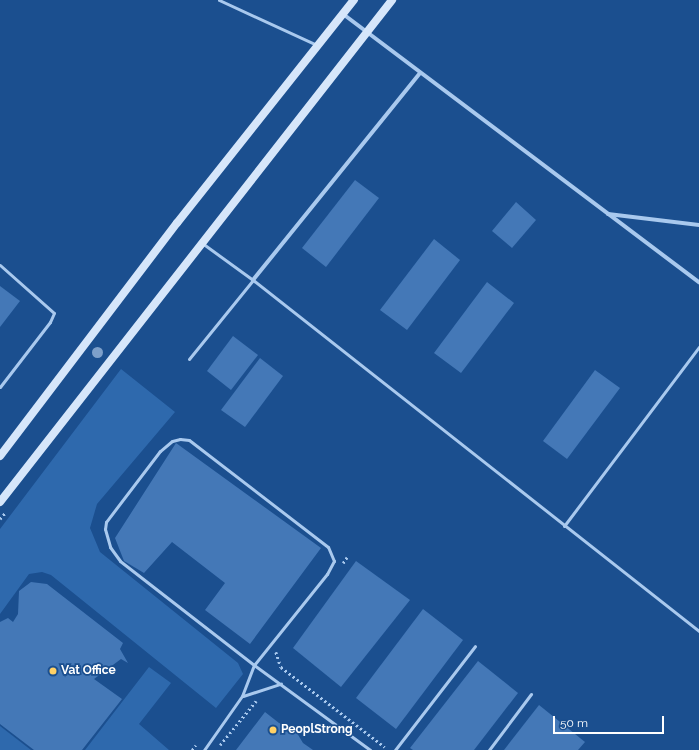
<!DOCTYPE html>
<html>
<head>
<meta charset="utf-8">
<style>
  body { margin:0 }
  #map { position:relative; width:699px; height:750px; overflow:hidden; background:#1b4f8f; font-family:Raleway,sans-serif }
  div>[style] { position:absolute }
  .green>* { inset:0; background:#2e69ad }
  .building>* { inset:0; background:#4478b7 }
  .path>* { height:2.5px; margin-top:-1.25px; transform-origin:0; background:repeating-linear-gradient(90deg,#a9c9ee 0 2px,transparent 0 5px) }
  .lane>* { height:3px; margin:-1.5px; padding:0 1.5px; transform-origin:1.5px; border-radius:1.5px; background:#a9c9ee }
  .street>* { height:4px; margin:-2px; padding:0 2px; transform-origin:2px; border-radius:2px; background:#a9c9ee }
  .secondary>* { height:8px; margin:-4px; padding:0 4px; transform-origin:4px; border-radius:4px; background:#d6e6fa }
  .trees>* { width:11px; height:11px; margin:-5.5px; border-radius:50%; background:#7ea0ca }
  .dots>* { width:11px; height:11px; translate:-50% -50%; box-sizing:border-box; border:2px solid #1b4f8f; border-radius:50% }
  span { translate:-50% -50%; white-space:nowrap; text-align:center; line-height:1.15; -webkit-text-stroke:3.5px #1b4f8f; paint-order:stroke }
  .poi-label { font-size:12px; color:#fff; font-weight:700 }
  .left { translate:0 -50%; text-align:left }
  .scale { position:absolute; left:553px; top:716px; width:111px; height:18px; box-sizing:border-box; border:2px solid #fff; border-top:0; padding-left:5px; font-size:12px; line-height:14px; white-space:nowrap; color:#fff; -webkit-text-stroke:3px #1b4f8f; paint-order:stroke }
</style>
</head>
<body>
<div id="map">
  <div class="green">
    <i style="clip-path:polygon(121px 369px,175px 412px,97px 504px,90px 528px,100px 552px,238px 663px,243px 674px,216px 708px,51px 575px,42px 572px,29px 574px,0 614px,0 529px)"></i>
    <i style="clip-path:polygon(149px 667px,171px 683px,139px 724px,169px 750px,85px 750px)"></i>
    <i style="clip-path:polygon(0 726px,31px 750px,0 750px)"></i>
  </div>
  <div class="building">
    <i style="clip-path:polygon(355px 180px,379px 198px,326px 267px,302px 248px)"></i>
    <i style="clip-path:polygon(516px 202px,536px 220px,512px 248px,492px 231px)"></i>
    <i style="clip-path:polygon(434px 239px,460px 260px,407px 330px,380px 310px)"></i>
    <i style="clip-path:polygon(487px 282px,514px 303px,461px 373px,434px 353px)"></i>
    <i style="clip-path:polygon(0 286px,20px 301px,0 327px)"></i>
    <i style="clip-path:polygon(233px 336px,258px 355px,231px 390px,207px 371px)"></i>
    <i style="clip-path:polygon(260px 358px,283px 376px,245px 427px,221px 410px)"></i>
    <i style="clip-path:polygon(595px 370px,620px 388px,567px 459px,543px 441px)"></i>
    <i style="clip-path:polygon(176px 443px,321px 548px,250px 644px,205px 610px,225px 583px,172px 542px,144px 573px,124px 561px,115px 538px)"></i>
    <i style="clip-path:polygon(356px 561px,410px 600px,341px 687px,293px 648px)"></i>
    <i style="clip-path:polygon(31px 582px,47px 584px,123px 643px,120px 649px,128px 663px,121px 659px,94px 679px,122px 699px,82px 750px,34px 750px,0 724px,0 622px,8px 618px,13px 622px,18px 614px,19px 591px)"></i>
    <i style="clip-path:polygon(423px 609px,463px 640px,396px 729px,356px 698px)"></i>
    <i style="clip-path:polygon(478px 661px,518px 693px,474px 750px,413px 750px,410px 748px)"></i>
    <i style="clip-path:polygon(539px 705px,585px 742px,578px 750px,504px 750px)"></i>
    <i style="clip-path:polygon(265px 712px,279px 723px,294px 728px,303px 743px,313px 750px,236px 750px)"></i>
  </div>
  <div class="path">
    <i style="left:0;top:519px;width:8px;rotate:-50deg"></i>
    <i style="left:343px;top:563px;width:7px;rotate:-56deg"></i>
    <i style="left:276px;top:652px;width:16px;rotate:72deg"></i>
    <i style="left:281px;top:667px;width:131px;rotate:37.6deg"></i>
    <i style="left:220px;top:745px;width:57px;rotate:-50.7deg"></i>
    <i style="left:192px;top:750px;width:6px;rotate:-51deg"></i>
  </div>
  <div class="lane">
    <i style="left:219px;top:0;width:108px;rotate:24.7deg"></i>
    <i style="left:202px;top:243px;width:63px;rotate:36deg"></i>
    <i style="left:253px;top:280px;width:568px;rotate:38.2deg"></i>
    <i style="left:0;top:265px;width:72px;rotate:41.6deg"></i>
    <i style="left:54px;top:313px;width:10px;rotate:114deg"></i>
    <i style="left:50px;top:322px;width:82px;rotate:127.6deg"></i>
    <i style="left:189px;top:359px;width:102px;rotate:-51deg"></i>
    <i style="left:564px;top:526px;width:224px;rotate:-53deg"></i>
    <i style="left:243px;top:696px;width:40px;rotate:-18deg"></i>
    <i style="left:204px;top:750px;width:66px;rotate:-54.9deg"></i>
    <i style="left:242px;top:696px;width:33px;rotate:-69deg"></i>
    <i style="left:254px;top:665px;width:117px;rotate:-51.3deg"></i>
    <i style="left:327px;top:574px;width:15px;rotate:-62deg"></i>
    <i style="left:334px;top:561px;width:15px;rotate:-113deg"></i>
    <i style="left:328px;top:547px;width:175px;rotate:-142.4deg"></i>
    <i style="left:189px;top:440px;width:9px;rotate:-174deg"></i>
    <i style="left:180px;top:439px;width:8px;rotate:166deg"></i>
    <i style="left:172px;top:441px;width:16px;rotate:140deg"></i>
    <i style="left:160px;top:451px;width:89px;rotate:127.3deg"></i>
    <i style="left:106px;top:522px;width:7px;rotate:98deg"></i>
    <i style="left:105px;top:529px;width:19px;rotate:74deg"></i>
    <i style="left:110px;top:547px;width:17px;rotate:54deg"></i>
    <i style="left:120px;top:561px;width:170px;rotate:37.8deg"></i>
    <i style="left:254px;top:665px;width:144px;rotate:36.2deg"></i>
    <i style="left:395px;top:750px;width:131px;rotate:-52.4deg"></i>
    <i style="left:489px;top:750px;width:70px;rotate:-53.1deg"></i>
  </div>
  <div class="street">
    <i style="left:343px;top:14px;width:446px;rotate:37deg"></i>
    <i style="left:608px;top:214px;width:92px;rotate:6.9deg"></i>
    <i style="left:253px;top:280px;width:266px;rotate:-51.1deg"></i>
  </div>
  <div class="secondary">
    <i style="left:0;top:456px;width:293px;rotate:-52.8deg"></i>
    <i style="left:177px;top:223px;width:285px;rotate:-51.6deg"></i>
    <i style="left:0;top:502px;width:637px;rotate:-52.01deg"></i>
  </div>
  <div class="trees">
    <i style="left:97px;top:352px"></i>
  </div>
  <div class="dots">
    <i style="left:53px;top:671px;background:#ffd166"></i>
    <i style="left:273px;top:730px;background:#ffd166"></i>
  </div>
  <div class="poi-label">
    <span class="left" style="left:61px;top:671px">Vat Office</span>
    <span class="left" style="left:281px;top:730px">PeoplStrong</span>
  </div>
  <div class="scale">50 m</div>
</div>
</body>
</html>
